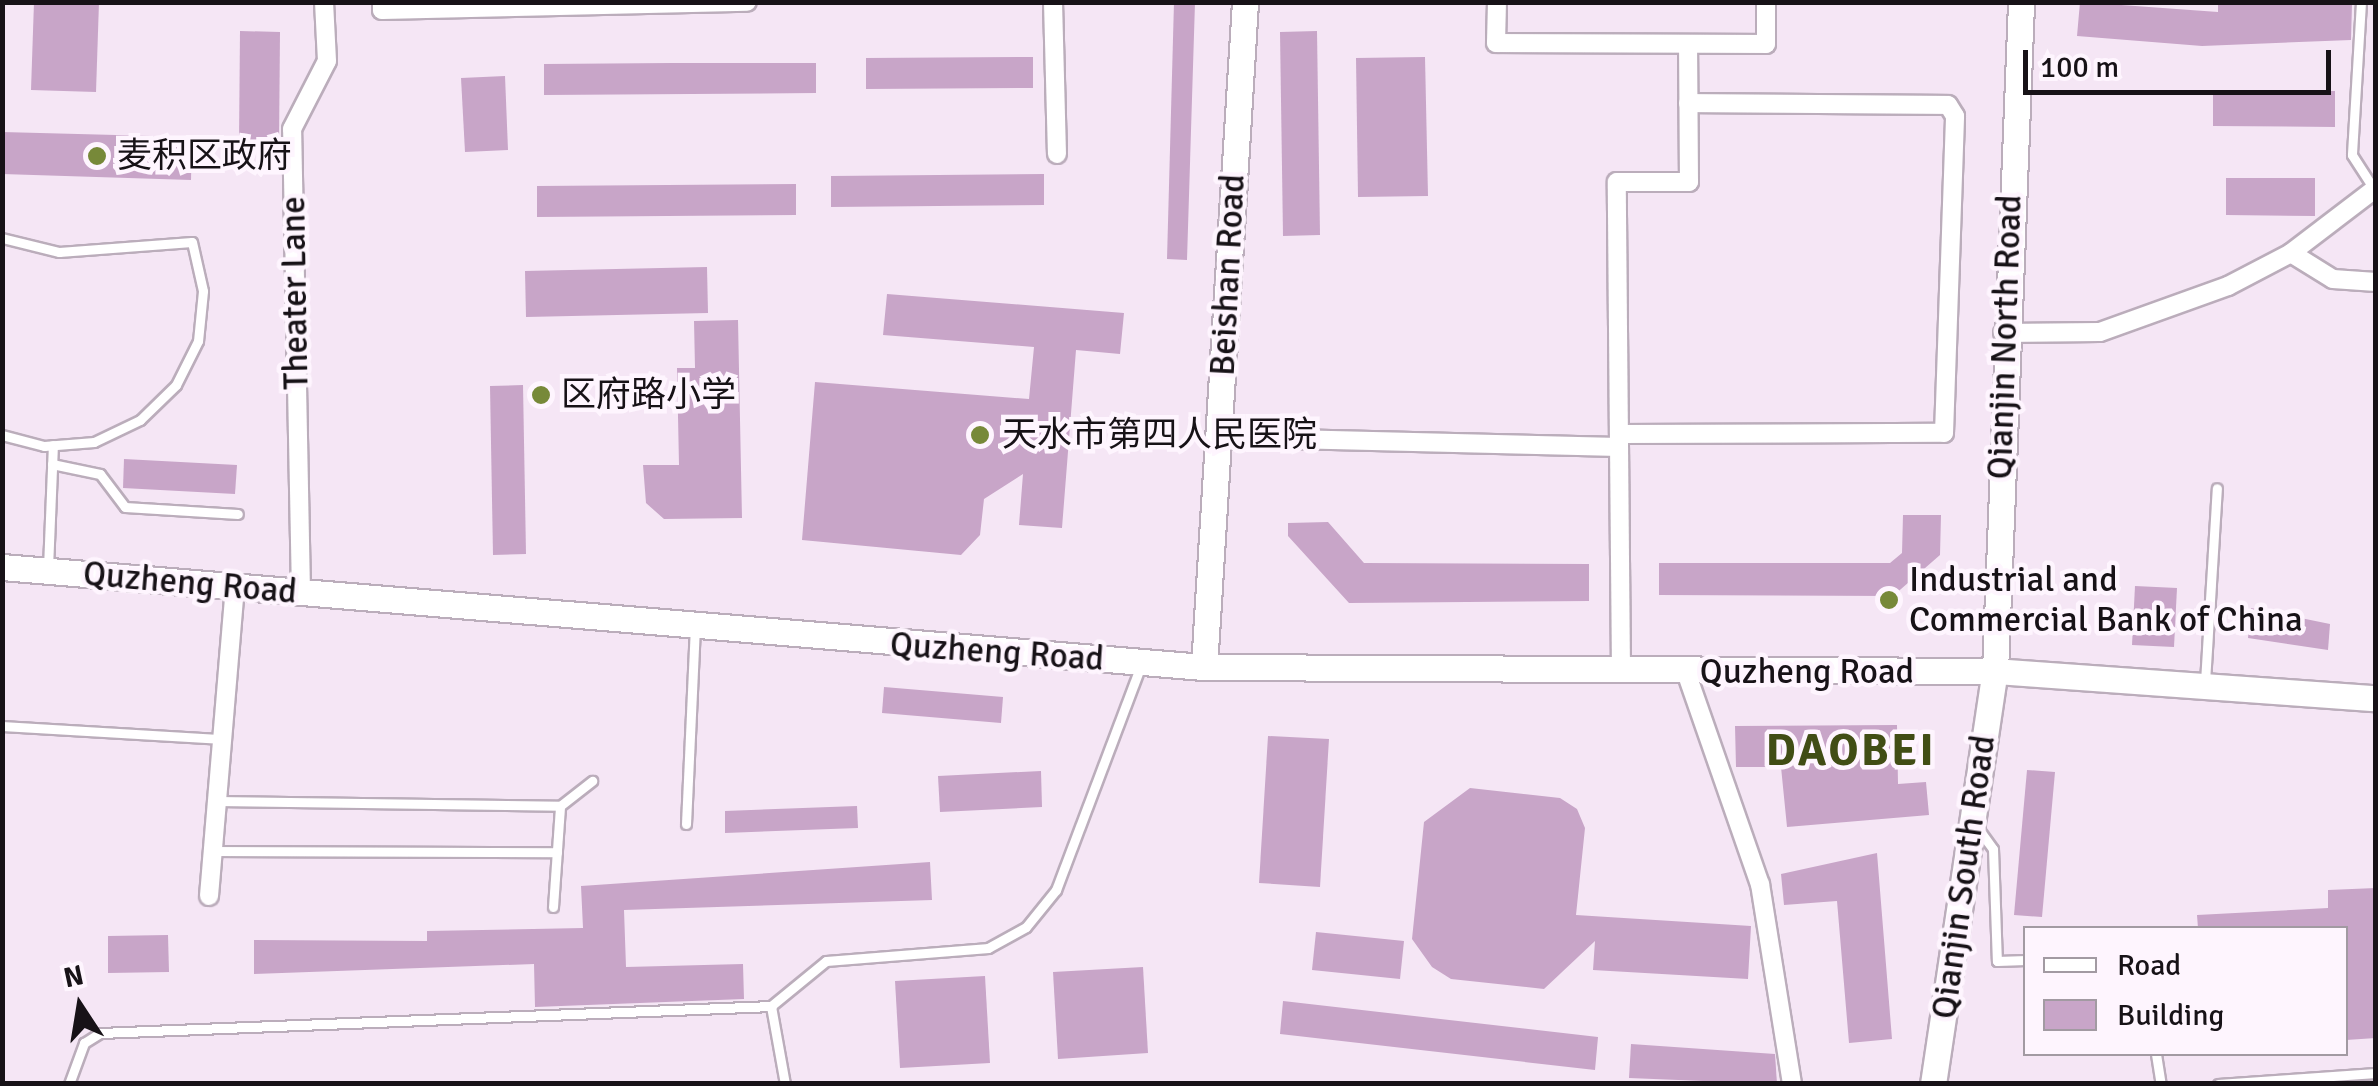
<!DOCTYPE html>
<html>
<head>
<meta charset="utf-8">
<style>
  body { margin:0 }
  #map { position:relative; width:2378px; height:1086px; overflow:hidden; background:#f5e6f5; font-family:Signika,"Noto Sans SC",sans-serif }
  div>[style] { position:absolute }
  .building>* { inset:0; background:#c8a5c8 }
  .roads { filter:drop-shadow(2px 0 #bbadbb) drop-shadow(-2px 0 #bbadbb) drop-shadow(0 2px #bbadbb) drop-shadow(0 -2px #bbadbb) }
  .lane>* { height:9px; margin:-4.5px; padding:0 4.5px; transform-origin:4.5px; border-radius:4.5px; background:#fff }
  .street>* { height:18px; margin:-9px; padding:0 9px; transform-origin:9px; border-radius:9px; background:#fff }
  .secondary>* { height:25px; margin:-12.5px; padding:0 12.5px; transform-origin:12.5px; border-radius:12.5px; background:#fff }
  .dots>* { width:28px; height:28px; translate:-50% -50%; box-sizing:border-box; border:5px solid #fef5fe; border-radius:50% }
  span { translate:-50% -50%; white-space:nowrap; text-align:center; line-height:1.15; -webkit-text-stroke:9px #fef5fe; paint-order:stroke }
  .poi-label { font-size:35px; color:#171217 }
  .left { translate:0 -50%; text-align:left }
  .street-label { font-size:35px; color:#171217 }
  .district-label { font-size:45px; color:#414d15; font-weight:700; letter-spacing:2.5px }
  .frame { position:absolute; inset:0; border:5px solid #171217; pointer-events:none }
  .legend { position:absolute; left:2023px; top:926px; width:325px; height:130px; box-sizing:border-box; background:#fef5fe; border:2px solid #a29aa2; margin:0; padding:12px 18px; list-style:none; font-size:30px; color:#171217 }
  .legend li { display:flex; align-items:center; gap:20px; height:50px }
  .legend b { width:50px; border:2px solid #a29aa2 }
  .north { position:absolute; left:30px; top:956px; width:100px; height:100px; -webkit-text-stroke:8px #fef5fe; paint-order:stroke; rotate:348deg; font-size:28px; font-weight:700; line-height:40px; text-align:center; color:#171217 }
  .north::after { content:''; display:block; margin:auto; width:35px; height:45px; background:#171217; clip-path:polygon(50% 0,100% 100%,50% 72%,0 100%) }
  .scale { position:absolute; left:2023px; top:50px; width:308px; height:45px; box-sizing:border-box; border:5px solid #171217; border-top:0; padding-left:12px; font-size:30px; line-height:35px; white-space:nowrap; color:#171217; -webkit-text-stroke:8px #fef5fe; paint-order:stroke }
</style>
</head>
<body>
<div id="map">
  <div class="building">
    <i style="clip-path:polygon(34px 2px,99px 2px,96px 92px,31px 90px)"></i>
    <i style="clip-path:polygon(1174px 2px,1195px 2px,1187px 260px,1167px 259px)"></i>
    <i style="clip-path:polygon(2080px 2px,2218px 12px,2218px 3px,2352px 4px,2351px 40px,2202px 46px,2077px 36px)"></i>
    <i style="clip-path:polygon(240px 31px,280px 32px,279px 144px,239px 143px)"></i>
    <i style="clip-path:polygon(1317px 31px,1320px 235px,1283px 236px,1280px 32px)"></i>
    <i style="clip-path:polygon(1033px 57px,1033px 88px,866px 89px,866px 58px)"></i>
    <i style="clip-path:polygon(1425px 57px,1428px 196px,1358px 197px,1356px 58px)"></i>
    <i style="clip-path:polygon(671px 63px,816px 63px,816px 93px,544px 95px,544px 64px)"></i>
    <i style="clip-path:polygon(505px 76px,508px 150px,465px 152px,461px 78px)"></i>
    <i style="clip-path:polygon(2213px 90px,2335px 91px,2335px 127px,2213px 126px)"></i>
    <i style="clip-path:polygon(2px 132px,192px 137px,191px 180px,2px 174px)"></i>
    <i style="clip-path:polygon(1044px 174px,1044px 205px,831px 207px,831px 176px)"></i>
    <i style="clip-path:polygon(2226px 178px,2315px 178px,2315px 216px,2226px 215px)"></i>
    <i style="clip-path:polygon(796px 184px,796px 215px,537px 217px,537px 186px)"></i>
    <i style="clip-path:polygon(707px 267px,708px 313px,526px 317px,525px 271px)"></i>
    <i style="clip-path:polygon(887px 294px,1124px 313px,1120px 354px,1076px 350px,1062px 528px,1019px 525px,1023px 474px,984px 499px,980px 535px,961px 555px,802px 540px,815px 382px,1029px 399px,1034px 347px,883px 335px)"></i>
    <i style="clip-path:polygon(738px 320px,742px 518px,664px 519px,646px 503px,643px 465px,679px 465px,677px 368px,695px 368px,694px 321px)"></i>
    <i style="clip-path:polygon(523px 385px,526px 554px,493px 555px,490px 386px)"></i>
    <i style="clip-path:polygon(124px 459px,237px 465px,235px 494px,123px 488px)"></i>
    <i style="clip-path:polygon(1903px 515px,1941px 515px,1940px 555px,1893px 596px,1659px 595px,1659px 563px,1890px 563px,1902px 553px)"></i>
    <i style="clip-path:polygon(1328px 522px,1364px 563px,1589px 564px,1589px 601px,1349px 603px,1288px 536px,1288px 523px)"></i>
    <i style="clip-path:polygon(2135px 586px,2177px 588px,2174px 647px,2132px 645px)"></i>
    <i style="clip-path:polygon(2251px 608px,2330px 624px,2328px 650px,2248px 638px)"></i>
    <i style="clip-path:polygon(884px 687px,1003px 697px,1001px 723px,882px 713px)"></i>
    <i style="clip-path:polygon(1897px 725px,1898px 784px,1926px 782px,1929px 815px,1787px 827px,1781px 767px,1736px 767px,1735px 726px)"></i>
    <i style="clip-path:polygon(1268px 736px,1329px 739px,1320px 887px,1259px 883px)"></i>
    <i style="clip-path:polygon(2027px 770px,2055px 772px,2042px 917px,2014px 915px)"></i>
    <i style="clip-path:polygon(1041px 771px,1042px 807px,940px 812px,938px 776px)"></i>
    <i style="clip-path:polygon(1470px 788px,1560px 798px,1577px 809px,1585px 828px,1576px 915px,1751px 926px,1748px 979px,1593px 970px,1595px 941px,1544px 989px,1451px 979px,1432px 967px,1412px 939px,1424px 822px)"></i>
    <i style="clip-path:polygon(857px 806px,858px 828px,725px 833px,725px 811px)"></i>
    <i style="clip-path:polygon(1877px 853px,1892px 1039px,1849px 1043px,1837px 901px,1784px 905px,1781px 874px)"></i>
    <i style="clip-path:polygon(930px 862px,932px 900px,624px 910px,626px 967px,743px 964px,744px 999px,535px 1007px,534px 964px,254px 974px,254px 940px,427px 941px,427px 931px,583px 928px,581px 886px)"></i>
    <i style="clip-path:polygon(2376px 888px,2376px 1038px,2346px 1040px,2346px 928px,2198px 928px,2197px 915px,2328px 908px,2328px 890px)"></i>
    <i style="clip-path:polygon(1316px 932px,1404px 941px,1400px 979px,1312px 970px)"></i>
    <i style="clip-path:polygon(168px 935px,169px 972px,108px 973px,108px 936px)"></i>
    <i style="clip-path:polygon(1143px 967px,1148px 1053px,1058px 1059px,1053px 972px)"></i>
    <i style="clip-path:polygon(985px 976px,990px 1063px,900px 1068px,895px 981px)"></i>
    <i style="clip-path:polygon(1283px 1001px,1598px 1037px,1595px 1070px,1280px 1034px)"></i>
    <i style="clip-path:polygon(1631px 1044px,1775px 1054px,1777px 1084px,1629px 1078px)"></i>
  </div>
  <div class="roads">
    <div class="lane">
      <i style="left:2361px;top:2px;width:153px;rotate:93.4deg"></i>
      <i style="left:2352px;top:155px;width:40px;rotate:57.1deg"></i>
      <i style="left:2px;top:238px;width:59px;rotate:13.8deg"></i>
      <i style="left:59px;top:252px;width:133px;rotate:-4.3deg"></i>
      <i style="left:192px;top:242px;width:50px;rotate:77.3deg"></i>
      <i style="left:203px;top:291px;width:50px;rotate:95.7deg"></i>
      <i style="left:198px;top:341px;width:49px;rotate:116.6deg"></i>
      <i style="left:176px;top:385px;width:50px;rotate:135.8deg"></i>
      <i style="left:140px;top:420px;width:51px;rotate:154.4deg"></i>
      <i style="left:94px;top:442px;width:50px;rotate:175.4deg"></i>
      <i style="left:44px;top:446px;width:43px;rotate:-165.3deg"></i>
      <i style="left:52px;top:464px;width:49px;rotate:11.8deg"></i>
      <i style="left:100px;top:474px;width:41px;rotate:52.9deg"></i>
      <i style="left:125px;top:507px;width:113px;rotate:3.5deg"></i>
      <i style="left:48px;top:568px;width:123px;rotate:-87.7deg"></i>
      <i style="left:2205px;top:682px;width:194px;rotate:-86.5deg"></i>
      <i style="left:2px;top:726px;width:221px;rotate:3.4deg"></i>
      <i style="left:217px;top:801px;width:343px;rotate:0.8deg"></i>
      <i style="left:560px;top:806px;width:41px;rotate:-38deg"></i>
      <i style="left:686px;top:824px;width:196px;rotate:-87.4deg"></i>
      <i style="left:1977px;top:827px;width:27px;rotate:54deg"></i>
      <i style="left:1993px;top:849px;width:112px;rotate:88deg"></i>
      <i style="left:1997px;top:961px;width:29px;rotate:-2deg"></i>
      <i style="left:213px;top:851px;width:344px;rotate:0.2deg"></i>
      <i style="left:553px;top:907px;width:101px;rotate:-86deg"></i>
      <i style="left:2156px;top:1054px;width:30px;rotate:81deg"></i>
      <i style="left:69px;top:1084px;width:44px;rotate:-69.9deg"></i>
      <i style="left:84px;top:1043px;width:19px;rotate:-32deg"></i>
      <i style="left:100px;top:1033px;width:672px;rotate:-2.3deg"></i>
      <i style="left:785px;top:1084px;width:79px;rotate:-100.2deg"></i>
      <i style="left:771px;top:1006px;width:71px;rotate:-39.3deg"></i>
      <i style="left:826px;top:961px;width:163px;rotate:-4.6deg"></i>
      <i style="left:988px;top:948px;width:43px;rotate:-28.9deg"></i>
      <i style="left:1026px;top:927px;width:48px;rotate:-51deg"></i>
      <i style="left:1056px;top:890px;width:241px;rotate:-69.3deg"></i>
      <i style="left:2218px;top:1084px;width:158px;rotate:-4deg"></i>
    </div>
    <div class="street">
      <i style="left:382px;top:2px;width:8px;rotate:90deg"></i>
      <i style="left:382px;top:10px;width:365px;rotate:-1.3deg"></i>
      <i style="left:1053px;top:2px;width:152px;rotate:88.5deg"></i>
      <i style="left:1497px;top:2px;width:41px;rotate:91.4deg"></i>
      <i style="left:1496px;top:43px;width:270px;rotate:0.2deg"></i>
      <i style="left:1766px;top:44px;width:42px;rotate:-90deg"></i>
      <i style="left:2291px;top:253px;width:49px;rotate:31.8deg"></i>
      <i style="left:2333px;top:279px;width:43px;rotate:4deg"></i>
      <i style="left:2003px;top:333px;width:97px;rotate:-0.6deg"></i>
      <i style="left:2100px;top:332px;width:136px;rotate:-19.8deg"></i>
      <i style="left:2228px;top:286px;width:71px;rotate:-27.6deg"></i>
      <i style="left:2291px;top:253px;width:107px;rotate:-37.4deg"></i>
      <i style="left:1619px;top:434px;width:325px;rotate:-0.2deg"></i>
      <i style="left:1944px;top:433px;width:317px;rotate:-88deg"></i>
      <i style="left:1955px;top:116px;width:13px;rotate:-122deg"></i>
      <i style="left:1948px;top:105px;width:260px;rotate:-179.6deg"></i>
      <i style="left:1290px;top:439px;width:329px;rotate:1.4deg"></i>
      <i style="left:301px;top:593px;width:464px;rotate:-91.1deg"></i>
      <i style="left:292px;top:129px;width:76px;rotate:-62.8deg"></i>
      <i style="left:327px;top:61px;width:59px;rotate:-92.9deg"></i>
      <i style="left:1621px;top:672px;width:490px;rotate:-90.5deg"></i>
      <i style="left:1617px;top:182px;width:72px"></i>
      <i style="left:1689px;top:182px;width:138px;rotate:-90.4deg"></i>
      <i style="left:1686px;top:672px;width:225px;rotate:70.8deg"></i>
      <i style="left:1760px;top:884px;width:203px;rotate:80.9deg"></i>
      <i style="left:209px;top:896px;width:310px;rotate:-85.2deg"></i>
    </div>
    <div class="secondary">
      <i style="left:2px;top:567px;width:1206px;rotate:4.76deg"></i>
      <i style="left:1204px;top:667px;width:791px;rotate:0.29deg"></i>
      <i style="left:1995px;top:671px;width:382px;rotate:4.1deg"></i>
      <i style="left:1204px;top:667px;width:666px;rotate:-86.47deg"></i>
      <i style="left:1933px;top:1084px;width:418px;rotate:-81.5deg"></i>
      <i style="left:1995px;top:671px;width:670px;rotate:-87.77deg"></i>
    </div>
  </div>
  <div class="dots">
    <i style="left:97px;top:156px;background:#778939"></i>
    <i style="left:541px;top:395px;background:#778939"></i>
    <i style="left:980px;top:435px;background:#778939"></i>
    <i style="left:1889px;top:600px;background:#778939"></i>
  </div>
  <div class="poi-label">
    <span class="left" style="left:117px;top:156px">麦积区政府</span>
    <span class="left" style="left:561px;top:395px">区府路小学</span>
    <span class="left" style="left:1002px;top:435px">天水市第四人民医院</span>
    <span class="left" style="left:1909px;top:600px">Industrial and<br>Commercial Bank of China</span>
  </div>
  <div class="street-label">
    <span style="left:1228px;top:275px;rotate:-87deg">Beishan Road</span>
    <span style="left:295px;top:293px;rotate:-91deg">Theater Lane</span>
    <span style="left:2005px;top:337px;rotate:-88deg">Qianjin North Road</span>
    <span style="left:190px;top:583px;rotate:5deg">Quzheng Road</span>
    <span style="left:997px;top:652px;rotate:4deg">Quzheng Road</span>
    <span style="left:1807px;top:672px">Quzheng Road</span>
    <span style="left:1964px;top:877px;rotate:-82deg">Qianjin South Road</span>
  </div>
  <div class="district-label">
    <span style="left:1851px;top:751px">DAOBEI</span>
  </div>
  <div class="frame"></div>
  <ul class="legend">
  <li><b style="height:12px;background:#fff"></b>Road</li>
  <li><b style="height:28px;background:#c8a5c8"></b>Building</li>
  </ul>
  <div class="north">N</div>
  <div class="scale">100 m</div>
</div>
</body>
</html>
